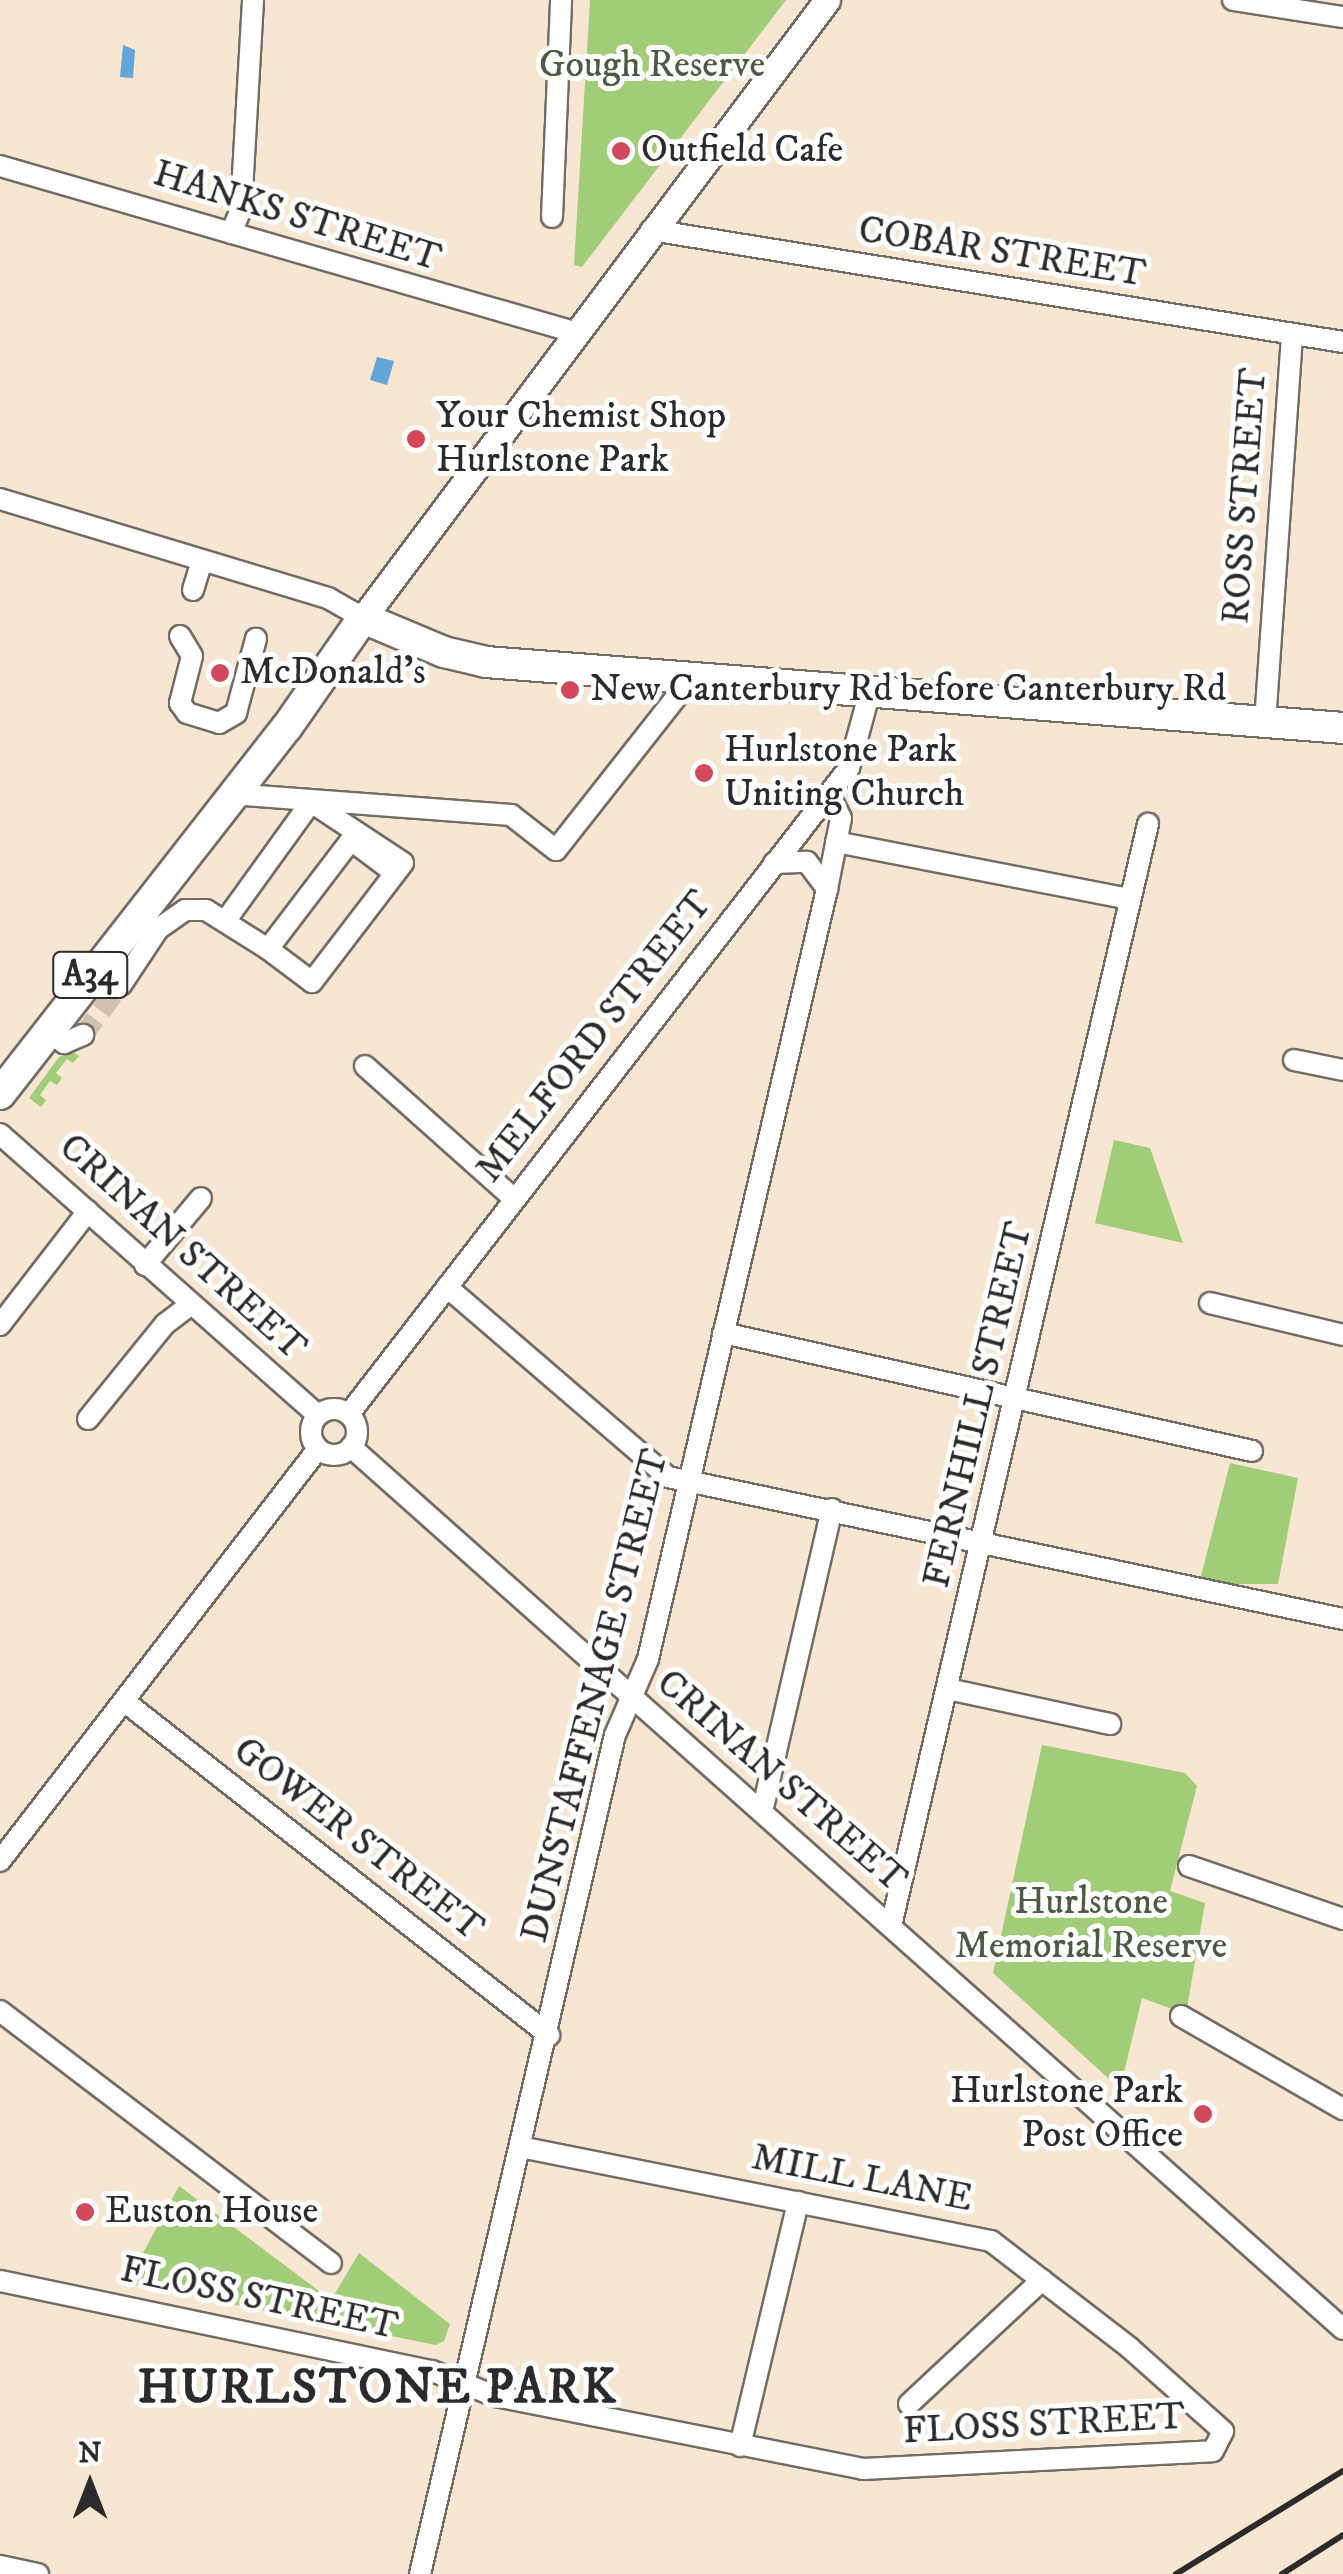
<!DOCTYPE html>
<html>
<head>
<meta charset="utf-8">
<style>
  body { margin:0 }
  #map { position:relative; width:1343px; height:2574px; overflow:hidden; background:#f7e6d1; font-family:"IM FELL DW Pica",serif }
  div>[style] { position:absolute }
  .green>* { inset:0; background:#a1cc78 }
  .water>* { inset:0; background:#61a6d7 }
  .minor-tunnel>* { height:20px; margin-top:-10px; transform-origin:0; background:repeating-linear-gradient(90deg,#cec1b0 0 20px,transparent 0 30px) }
  .roads { filter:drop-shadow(2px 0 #726c65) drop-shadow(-2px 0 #726c65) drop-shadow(0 2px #726c65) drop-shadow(0 -2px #726c65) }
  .minor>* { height:20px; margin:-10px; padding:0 10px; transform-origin:10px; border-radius:10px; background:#fff }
  .minor>.ring { margin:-10px; padding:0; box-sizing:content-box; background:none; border:20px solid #fff; border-radius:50% }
  .major>* { height:25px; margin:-12.5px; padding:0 12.5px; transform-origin:12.5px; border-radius:12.5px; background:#fff }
  .highway>* { height:30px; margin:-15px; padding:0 15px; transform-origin:15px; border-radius:15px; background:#fff }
  .rail>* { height:6px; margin:-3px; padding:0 3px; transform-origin:3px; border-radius:3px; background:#2b2b2b }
  .dots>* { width:28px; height:28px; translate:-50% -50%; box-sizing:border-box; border:5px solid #fff; border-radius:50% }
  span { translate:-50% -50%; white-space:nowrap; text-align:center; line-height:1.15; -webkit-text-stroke:10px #fff; paint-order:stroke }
  .shield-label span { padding:2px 8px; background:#fff; border:2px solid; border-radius:8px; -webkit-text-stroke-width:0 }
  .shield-label { font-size:35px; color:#2b2b2b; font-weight:700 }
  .park-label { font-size:38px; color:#4e5b42 }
  .poi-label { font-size:38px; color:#2b2b2b }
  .left { translate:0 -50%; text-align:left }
  .right { translate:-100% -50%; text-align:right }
  .street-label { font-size:38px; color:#2b2b2b }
  .district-label { font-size:48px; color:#2b2b2b; font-weight:700; letter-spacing:2.5px }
  .north { position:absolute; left:40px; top:2434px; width:100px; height:100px; -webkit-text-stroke:8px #fff; paint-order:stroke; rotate:0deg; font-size:28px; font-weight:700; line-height:40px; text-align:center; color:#2b2b2b }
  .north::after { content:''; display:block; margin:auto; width:35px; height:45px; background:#2b2b2b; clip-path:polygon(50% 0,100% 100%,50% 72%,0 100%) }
</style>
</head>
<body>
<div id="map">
  <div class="green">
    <i style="clip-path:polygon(590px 0,786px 0,582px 267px,574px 265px)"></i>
    <i style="clip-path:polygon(73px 1052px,79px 1056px,73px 1063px,67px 1059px,56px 1073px,62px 1078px,57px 1085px,50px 1081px,40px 1095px,46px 1100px,41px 1107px,29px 1098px,59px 1057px)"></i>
    <i style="clip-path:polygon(1114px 1140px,1150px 1148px,1183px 1243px,1095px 1223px)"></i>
    <i style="clip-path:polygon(1230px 1463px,1298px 1478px,1278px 1584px,1199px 1584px)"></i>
    <i style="clip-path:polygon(1042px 1745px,1185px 1773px,1197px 1786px,1170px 1891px,1205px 1903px,1186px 2014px,1142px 1998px,1120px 2089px,993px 1973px)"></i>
    <i style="clip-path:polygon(179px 2186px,331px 2300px,359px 2253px,450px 2324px,444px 2341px,436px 2345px,127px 2283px)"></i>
  </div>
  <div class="water">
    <i style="clip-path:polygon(123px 45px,135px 50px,133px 78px,120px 77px)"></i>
    <i style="clip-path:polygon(377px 357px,394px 361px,387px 385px,370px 380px)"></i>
  </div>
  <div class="minor-tunnel">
    <i style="left:83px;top:1035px;width:63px;rotate:-52.8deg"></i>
  </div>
  <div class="roads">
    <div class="minor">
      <i style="left:1233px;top:0;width:111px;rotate:8.8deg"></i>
      <i style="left:0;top:166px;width:598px;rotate:16.13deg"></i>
      <i style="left:552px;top:217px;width:217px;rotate:-87.6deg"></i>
      <i style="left:651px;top:230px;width:701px;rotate:9.19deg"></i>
      <i style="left:231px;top:233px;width:26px;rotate:-67deg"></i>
      <i style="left:241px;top:209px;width:209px;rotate:-86.7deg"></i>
      <i style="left:0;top:499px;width:343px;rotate:16.8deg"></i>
      <i style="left:328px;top:598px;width:40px;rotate:29.7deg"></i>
      <i style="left:193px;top:590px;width:30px;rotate:-73deg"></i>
      <i style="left:180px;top:636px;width:23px;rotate:59deg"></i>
      <i style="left:192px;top:656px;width:49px;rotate:104.3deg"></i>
      <i style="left:180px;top:703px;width:12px;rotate:55deg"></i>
      <i style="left:187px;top:713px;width:34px;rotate:17deg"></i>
      <i style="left:219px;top:723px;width:20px;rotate:-30deg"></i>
      <i style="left:236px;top:713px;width:77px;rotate:-74.9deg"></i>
      <i style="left:1265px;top:722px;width:389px;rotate:-86deg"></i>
      <i style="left:231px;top:794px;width:281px;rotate:4.3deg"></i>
      <i style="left:511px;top:815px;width:57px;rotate:37.9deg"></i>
      <i style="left:556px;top:850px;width:220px;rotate:-51.8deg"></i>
      <i style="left:836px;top:842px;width:299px;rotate:11deg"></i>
      <i style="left:774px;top:863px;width:33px;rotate:-2deg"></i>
      <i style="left:807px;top:862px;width:34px;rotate:53deg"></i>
      <i style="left:226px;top:920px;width:145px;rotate:-54.2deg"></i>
      <i style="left:311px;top:802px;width:110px;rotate:33.5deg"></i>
      <i style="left:403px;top:863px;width:150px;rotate:127.4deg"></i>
      <i style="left:312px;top:982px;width:55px;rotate:-143.1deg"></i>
      <i style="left:268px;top:949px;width:137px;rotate:-52.7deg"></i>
      <i style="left:351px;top:840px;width:55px;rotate:36.9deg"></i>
      <i style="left:121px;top:985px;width:67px;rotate:-56.5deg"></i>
      <i style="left:158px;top:929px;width:33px;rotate:-35deg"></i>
      <i style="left:185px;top:910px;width:21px"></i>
      <i style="left:206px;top:910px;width:73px;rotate:32.2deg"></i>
      <i style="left:48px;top:1030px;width:21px;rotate:39deg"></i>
      <i style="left:64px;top:1043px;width:21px;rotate:-23deg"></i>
      <i style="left:1294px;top:1060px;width:50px;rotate:11.5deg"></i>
      <i style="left:365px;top:1066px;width:198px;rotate:41.7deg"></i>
      <i style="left:0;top:1134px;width:423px;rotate:41.5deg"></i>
      <i style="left:145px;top:1265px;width:87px;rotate:-50.1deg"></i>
      <i style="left:447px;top:1287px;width:291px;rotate:40.7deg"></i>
      <i style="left:668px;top:1477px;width:690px;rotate:11.88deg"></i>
      <i style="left:1210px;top:1303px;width:137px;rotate:13.5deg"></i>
      <i style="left:0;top:1325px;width:144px;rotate:-52.3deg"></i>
      <i style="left:723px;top:1333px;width:542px;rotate:12.57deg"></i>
      <i class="ring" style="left:311px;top:1409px;width:26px;height:26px"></i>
      <i style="left:349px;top:1414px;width:817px;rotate:-52.26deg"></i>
      <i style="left:849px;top:768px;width:80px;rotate:-74.7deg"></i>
      <i style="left:88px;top:1419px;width:122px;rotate:-51deg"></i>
      <i style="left:165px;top:1324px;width:31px;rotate:-37deg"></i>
      <i style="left:351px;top:1447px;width:1327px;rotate:41.64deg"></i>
      <i style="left:948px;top:1689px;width:166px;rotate:12.2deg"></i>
      <i style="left:124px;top:1701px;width:541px;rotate:38.16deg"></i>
      <i style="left:762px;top:1812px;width:311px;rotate:-77deg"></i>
      <i style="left:0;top:1861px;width:520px;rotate:-52.34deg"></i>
      <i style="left:1189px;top:1866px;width:163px;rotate:19deg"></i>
      <i style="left:891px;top:1926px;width:1132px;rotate:-76.87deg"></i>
      <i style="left:0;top:2011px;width:416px;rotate:37.3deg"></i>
      <i style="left:1181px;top:2016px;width:187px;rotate:29.9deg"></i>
      <i style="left:0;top:2281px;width:441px;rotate:11.8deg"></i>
      <i style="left:432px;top:2371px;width:68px;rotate:21.6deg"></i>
      <i style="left:495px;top:2396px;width:375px;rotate:11.2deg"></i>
      <i style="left:863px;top:2469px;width:350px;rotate:-2.9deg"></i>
      <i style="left:1213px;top:2451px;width:22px;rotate:-63deg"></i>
      <i style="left:1223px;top:2431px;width:125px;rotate:-138.3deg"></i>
      <i style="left:1130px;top:2348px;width:175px;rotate:-142.4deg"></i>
      <i style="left:991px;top:2241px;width:479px;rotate:-168.7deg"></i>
      <i style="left:909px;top:2404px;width:182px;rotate:-43deg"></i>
      <i style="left:740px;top:2446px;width:251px;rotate:-76.6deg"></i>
      <i style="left:0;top:2566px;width:39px;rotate:12deg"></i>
      <i style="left:420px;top:2574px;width:861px;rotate:-76.92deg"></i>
      <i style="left:615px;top:1735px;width:83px;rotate:-66.5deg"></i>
      <i style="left:648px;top:1659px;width:791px;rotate:-76.91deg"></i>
      <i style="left:827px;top:889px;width:72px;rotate:-78.8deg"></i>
      <i style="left:841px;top:818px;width:27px;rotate:-117deg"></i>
    </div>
    <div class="major">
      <i style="left:363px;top:618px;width:773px;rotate:-53.1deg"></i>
    </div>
    <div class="highway">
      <i style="left:0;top:1094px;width:466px;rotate:-52deg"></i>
      <i style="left:287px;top:727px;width:133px;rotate:-55.1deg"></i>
      <i style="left:363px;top:618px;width:88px;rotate:22.8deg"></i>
      <i style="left:444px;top:652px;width:43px;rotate:13.4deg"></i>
      <i style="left:486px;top:662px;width:860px;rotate:4.4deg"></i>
    </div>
  </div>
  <div class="rail">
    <i style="left:1176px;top:2574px;width:196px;rotate:-31.7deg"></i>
    <i style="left:1282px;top:2574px;width:72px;rotate:-32.6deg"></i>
  </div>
  <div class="dots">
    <i style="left:621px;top:151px;background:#d1495b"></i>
    <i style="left:416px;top:439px;background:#d1495b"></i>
    <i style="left:220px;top:673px;background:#d1495b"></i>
    <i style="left:570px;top:690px;background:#d1495b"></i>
    <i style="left:704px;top:773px;background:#d1495b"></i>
    <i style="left:1203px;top:2114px;background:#d1495b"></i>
    <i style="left:85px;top:2212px;background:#d1495b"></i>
  </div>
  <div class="shield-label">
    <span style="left:90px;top:975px">A34</span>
  </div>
  <div class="park-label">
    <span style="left:652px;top:66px">Gough Reserve</span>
    <span style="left:1091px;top:1925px">Hurlstone<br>Memorial Reserve</span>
  </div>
  <div class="poi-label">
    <span class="left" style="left:641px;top:151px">Outfield Cafe</span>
    <span class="left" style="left:436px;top:439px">Your Chemist Shop<br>Hurlstone Park</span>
    <span class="left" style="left:240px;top:673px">McDonald's</span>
    <span class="left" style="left:590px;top:690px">New Canterbury Rd before Canterbury Rd</span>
    <span class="left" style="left:724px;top:773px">Hurlstone Park<br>Uniting Church</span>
    <span class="right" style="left:1183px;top:2114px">Hurlstone Park<br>Post Office</span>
    <span class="left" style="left:105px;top:2212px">Euston House</span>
  </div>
  <div class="street-label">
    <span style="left:297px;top:217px;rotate:17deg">HANKS STREET</span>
    <span style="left:1002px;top:253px;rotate:9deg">COBAR STREET</span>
    <span style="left:1246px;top:496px;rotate:-86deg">ROSS STREET</span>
    <span style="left:595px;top:1037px;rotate:-52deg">MELFORD STREET</span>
    <span style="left:182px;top:1248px;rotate:42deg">CRINAN STREET</span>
    <span style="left:979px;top:1405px;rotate:-77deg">FERNHILL STREET</span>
    <span style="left:596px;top:1696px;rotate:-76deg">DUNSTAFFENAGE STREET</span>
    <span style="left:781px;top:1782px;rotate:41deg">CRINAN STREET</span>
    <span style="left:358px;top:1840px;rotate:38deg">GOWER STREET</span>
    <span style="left:862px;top:2179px;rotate:11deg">MILL LANE</span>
    <span style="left:259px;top:2299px;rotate:12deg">FLOSS STREET</span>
    <span style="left:1044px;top:2425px;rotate:-3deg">FLOSS STREET</span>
  </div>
  <div class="district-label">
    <span style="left:378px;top:2389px">HURLSTONE PARK</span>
  </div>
  <div class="north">N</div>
</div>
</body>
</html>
